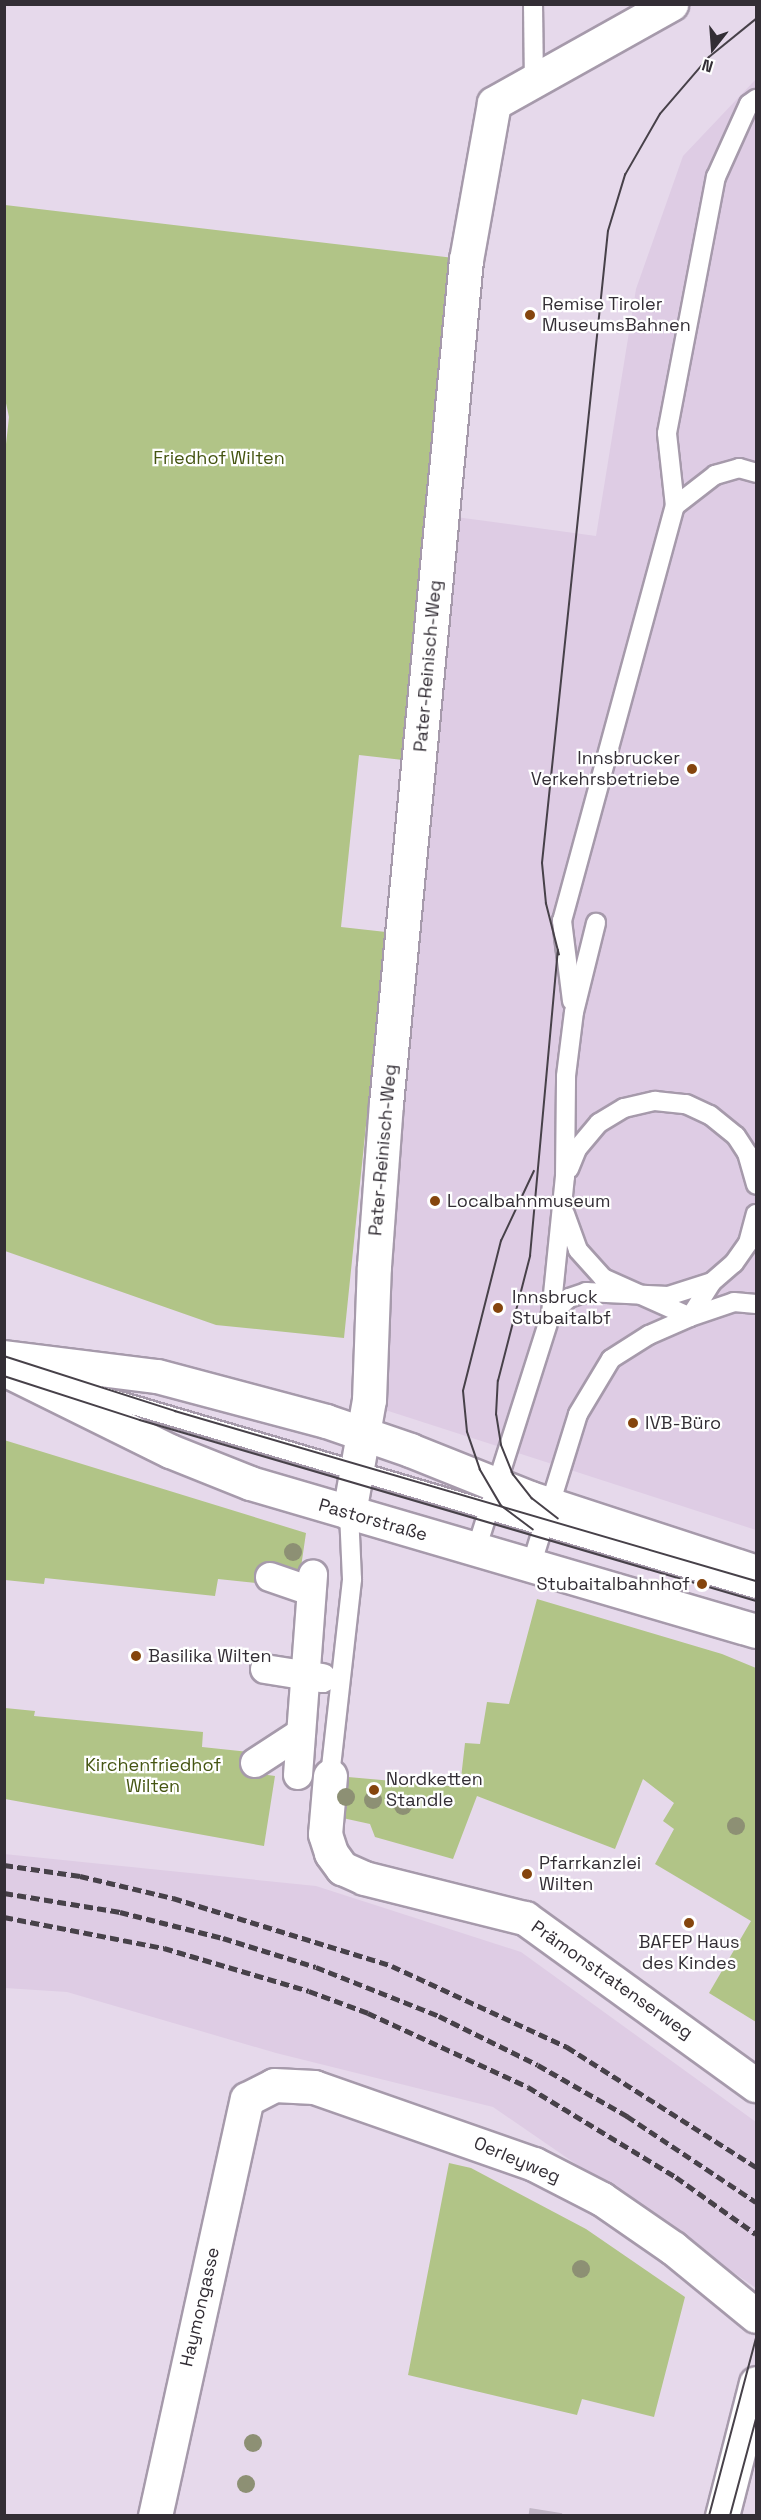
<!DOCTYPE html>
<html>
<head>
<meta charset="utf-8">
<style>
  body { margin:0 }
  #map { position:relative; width:761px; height:2520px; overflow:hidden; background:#e6d9eb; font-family:"Space Grotesk",sans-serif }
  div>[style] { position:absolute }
  .built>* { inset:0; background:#decce4 }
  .green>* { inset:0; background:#b1c487 }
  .minor-tunnel>* { height:33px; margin-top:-16.5px; transform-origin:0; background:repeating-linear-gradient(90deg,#c2b7c7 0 33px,transparent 0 49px) }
  .roads { filter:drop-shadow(2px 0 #a69aab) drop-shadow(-2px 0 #a69aab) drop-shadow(0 2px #a69aab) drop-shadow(0 -2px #a69aab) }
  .service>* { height:18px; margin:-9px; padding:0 9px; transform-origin:9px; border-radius:9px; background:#fff }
  .pedestrian>* { height:28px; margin:-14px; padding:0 14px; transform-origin:14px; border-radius:14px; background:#fff }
  .minor>* { height:33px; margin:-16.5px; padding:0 16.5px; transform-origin:16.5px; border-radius:16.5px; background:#fff }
  .tertiary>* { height:33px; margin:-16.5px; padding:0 16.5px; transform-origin:16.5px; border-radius:16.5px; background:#fff }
  .tram>* { height:1.5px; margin:-0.75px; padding:0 0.75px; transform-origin:0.75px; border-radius:0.75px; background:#474149 }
  .rail>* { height:4.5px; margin-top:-2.25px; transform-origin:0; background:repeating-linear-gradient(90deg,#474149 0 9px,transparent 0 13.5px) }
  .trees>* { width:18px; height:18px; margin:-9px; border-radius:50%; background:#8d9074 }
  .dots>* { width:16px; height:16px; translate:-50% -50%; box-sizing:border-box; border:3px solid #fff; border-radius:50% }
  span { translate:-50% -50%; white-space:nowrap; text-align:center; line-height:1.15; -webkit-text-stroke:4.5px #fff; paint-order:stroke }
  .poi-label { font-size:18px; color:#332e35 }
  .left { translate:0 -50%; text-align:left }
  .right { translate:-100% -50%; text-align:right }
  .park-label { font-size:18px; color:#455512 }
  .street-label { font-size:18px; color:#332e35 }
  .frame { position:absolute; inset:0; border:6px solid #332e35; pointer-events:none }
  .north { position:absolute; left:683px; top:18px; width:60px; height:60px; -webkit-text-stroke:4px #fff; paint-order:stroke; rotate:197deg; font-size:16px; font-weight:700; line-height:24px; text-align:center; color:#332e35 }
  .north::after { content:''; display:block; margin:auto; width:21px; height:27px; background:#332e35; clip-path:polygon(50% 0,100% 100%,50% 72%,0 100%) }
</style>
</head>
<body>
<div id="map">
  <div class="built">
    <i style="clip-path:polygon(756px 79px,756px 1530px,376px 1407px,456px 517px,596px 536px,636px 289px,683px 156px)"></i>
    <i style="clip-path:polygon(4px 1854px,316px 1886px,521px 1952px,756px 2122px,756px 2288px,493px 2107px,276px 2053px,67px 1992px,5px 1988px)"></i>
  </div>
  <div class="green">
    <i style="clip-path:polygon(5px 205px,454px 258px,403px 760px,359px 755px,341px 927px,386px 932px,344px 1338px,216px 1325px,5px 1251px,4px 462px,9px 417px,4px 394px)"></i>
    <i style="clip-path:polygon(4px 1440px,306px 1533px,300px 1574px,265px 1584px,218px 1579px,215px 1596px,45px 1578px,44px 1584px,5px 1580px)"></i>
    <i style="clip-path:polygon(537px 1599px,722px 1654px,756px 1668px,756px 2022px,709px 1993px,751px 1921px,655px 1864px,674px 1829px,663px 1821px,674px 1803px,643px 1779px,615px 1849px,477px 1796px,453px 1859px,375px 1837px,370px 1824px,338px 1817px,348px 1777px,460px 1787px,465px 1743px,480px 1744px,487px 1702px,509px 1704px)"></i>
    <i style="clip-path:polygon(5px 1708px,35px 1711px,34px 1716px,203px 1732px,202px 1747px,249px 1752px,261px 1774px,275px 1776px,264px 1846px,5px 1799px)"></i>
    <i style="clip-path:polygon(449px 2163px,471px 2168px,586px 2229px,685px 2297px,654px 2417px,582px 2399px,577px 2415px,408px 2375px)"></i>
  </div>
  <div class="minor-tunnel">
    <i style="left:545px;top:2516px;width:6px;rotate:-81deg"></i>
  </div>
  <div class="roads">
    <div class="service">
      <i style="left:533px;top:4px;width:77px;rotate:89.3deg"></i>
      <i style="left:675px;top:506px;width:73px;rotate:-96.3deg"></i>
      <i style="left:667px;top:433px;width:261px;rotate:-79.2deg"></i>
      <i style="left:716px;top:177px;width:80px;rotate:-65.7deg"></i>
      <i style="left:749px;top:104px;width:9px;rotate:-36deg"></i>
      <i style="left:572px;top:1001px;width:81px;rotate:-97.1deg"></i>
      <i style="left:562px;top:921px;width:430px;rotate:-74.8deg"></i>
      <i style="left:675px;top:506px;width:51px;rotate:-37.8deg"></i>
      <i style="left:715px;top:475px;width:25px;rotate:-16deg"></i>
      <i style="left:739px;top:468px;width:18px;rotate:16deg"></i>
      <i style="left:569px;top:1169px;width:22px;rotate:-68deg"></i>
      <i style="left:577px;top:1149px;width:34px;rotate:-50deg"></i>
      <i style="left:599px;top:1123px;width:29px;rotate:-31deg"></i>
      <i style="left:624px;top:1108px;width:32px;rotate:-13deg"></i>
      <i style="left:655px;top:1101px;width:31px;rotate:6deg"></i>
      <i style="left:686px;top:1104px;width:26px;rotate:25deg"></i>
      <i style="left:710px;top:1115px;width:33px;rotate:39deg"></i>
      <i style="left:736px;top:1136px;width:20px;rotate:57deg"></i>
      <i style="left:747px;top:1153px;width:33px;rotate:74deg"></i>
      <i style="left:565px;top:1214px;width:38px;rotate:70deg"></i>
      <i style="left:578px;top:1250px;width:38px;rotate:48deg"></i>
      <i style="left:603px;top:1278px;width:95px;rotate:24.1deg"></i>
      <i style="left:690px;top:1317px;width:41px;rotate:-57.8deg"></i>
      <i style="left:712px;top:1282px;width:29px;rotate:-41deg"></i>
      <i style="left:734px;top:1263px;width:24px;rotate:-55deg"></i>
      <i style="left:748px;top:1243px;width:30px;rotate:-75deg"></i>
      <i style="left:551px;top:1314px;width:24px;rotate:-42deg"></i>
      <i style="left:569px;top:1298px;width:18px;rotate:-19deg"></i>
      <i style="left:586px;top:1292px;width:82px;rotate:2.8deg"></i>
      <i style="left:668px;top:1296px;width:46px;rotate:-17.7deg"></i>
      <i style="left:65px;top:1385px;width:720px;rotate:16.45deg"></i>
      <i style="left:476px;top:1550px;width:248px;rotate:-72.4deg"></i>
      <i style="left:551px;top:1314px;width:138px;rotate:-84.2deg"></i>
      <i style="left:565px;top:1177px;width:101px;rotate:-89.4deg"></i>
      <i style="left:566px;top:1076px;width:64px;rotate:-82.9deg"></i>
      <i style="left:574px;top:1012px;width:92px;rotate:-76.1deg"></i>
      <i style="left:531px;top:1566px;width:159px;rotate:-72.8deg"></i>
      <i style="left:578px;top:1414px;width:64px;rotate:-59deg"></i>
      <i style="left:611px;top:1359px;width:45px;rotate:-32.3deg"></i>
      <i style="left:649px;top:1335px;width:45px;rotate:-23.7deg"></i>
      <i style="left:690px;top:1317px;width:46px;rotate:-18.8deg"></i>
      <i style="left:734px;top:1302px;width:22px;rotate:5deg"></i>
      <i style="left:330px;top:1776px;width:198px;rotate:-83.6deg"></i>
      <i style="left:352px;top:1579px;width:66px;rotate:-92.6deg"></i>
    </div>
    <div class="pedestrian">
      <i style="left:270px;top:1577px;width:43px;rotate:18.9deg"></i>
      <i style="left:265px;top:1669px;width:58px;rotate:9deg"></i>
      <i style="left:255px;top:1763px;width:55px;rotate:-33.1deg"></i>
      <i style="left:298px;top:1775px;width:201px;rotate:-85.7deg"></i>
    </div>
    <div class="minor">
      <i style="left:349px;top:1513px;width:115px;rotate:-80deg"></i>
      <i style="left:369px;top:1400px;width:134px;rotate:-87.9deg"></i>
      <i style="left:374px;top:1266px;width:162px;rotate:-85.8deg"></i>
      <i style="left:386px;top:1104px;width:848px;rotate:-84.59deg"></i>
      <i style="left:466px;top:260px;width:159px;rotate:-79.9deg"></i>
      <i style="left:494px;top:103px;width:203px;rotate:-29.2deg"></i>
      <i style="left:330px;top:1776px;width:58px;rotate:94.9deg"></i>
      <i style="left:325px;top:1834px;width:20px;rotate:72deg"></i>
      <i style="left:331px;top:1853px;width:19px;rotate:54deg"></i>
      <i style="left:342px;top:1868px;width:24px;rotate:24deg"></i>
      <i style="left:364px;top:1878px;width:166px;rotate:14deg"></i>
      <i style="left:525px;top:1918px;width:285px;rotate:35.9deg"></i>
      <i style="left:155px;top:2516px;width:427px;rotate:-77.6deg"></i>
      <i style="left:247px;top:2099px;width:30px;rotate:-27deg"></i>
      <i style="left:274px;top:2085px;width:40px;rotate:2.9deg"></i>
      <i style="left:314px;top:2087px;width:233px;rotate:19.3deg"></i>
      <i style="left:534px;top:2164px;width:76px;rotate:27.2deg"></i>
      <i style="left:602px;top:2199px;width:86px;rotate:34.6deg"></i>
      <i style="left:673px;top:2248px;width:107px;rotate:39.3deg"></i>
    </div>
    <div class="tertiary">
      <i style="left:4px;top:1357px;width:154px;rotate:7.1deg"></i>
      <i style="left:157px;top:1376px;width:175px;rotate:14.9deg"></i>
      <i style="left:326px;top:1421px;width:89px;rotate:19deg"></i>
      <i style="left:410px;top:1450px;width:129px;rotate:21.8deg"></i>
      <i style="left:530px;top:1498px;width:238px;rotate:18.1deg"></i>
      <i style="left:4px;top:1369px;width:185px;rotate:26.3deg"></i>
      <i style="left:170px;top:1451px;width:86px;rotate:21.8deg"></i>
      <i style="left:250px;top:1483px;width:527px;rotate:16.3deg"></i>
      <i style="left:722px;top:2516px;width:137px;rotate:-75.7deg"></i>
    </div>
  </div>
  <div class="tram">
    <i style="left:559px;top:955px;width:53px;rotate:-104.3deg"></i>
    <i style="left:546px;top:904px;width:41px;rotate:-95.6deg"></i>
    <i style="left:542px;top:863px;width:635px;rotate:-84.04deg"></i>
    <i style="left:608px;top:231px;width:59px;rotate:-73.1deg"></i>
    <i style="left:625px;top:175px;width:70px;rotate:-60.2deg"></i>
    <i style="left:660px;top:114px;width:75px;rotate:-49.3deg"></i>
    <i style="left:709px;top:57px;width:60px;rotate:-39deg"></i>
    <i style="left:4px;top:1356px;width:180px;rotate:17.8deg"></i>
    <i style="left:175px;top:1411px;width:605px;rotate:16.31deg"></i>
    <i style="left:4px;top:1376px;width:143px;rotate:17.9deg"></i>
    <i style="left:140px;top:1420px;width:642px;rotate:16.37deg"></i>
    <i style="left:558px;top:1519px;width:33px;rotate:-142deg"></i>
    <i style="left:532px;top:1499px;width:31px;rotate:-128deg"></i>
    <i style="left:513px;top:1475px;width:32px;rotate:-112deg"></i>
    <i style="left:501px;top:1445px;width:30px;rotate:-99deg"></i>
    <i style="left:496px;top:1415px;width:34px;rotate:-87deg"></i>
    <i style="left:498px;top:1381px;width:129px;rotate:-75.6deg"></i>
    <i style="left:530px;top:1256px;width:307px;rotate:-84.8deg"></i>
    <i style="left:533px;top:1530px;width:40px;rotate:-143deg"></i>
    <i style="left:501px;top:1506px;width:42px;rotate:-120.3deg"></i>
    <i style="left:480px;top:1470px;width:40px;rotate:-108.9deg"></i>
    <i style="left:467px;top:1432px;width:41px;rotate:-95.6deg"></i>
    <i style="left:463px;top:1391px;width:155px;rotate:-75.8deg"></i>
    <i style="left:501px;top:1241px;width:77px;rotate:-64.8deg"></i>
    <i style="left:709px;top:2516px;width:184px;rotate:-75.2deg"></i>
    <i style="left:730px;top:2516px;width:100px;rotate:-75deg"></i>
  </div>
  <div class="rail">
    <i style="left:4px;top:1865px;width:77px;rotate:8.2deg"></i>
    <i style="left:80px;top:1876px;width:96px;rotate:13.3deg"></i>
    <i style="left:173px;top:1898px;width:229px;rotate:17.2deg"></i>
    <i style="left:392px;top:1966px;width:193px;rotate:24.8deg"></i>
    <i style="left:567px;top:2047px;width:224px;rotate:32.4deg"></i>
    <i style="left:4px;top:1893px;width:118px;rotate:9.3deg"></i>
    <i style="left:120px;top:1912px;width:106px;rotate:14.2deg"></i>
    <i style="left:223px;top:1938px;width:97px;rotate:17.3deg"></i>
    <i style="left:316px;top:1967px;width:132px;rotate:21.7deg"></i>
    <i style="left:439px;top:2016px;width:110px;rotate:26.3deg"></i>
    <i style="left:538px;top:2065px;width:103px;rotate:29.8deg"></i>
    <i style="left:627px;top:2116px;width:155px;rotate:33.7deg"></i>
    <i style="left:4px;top:1917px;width:163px;rotate:11deg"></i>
    <i style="left:164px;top:1948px;width:151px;rotate:16.5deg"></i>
    <i style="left:309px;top:1991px;width:63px;rotate:20.4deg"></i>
    <i style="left:368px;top:2013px;width:176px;rotate:24.8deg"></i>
    <i style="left:528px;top:2087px;width:173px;rotate:31.3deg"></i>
    <i style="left:676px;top:2177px;width:98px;rotate:35.5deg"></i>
  </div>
  <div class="trees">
    <i style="left:293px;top:1552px"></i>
    <i style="left:346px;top:1797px"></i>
    <i style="left:373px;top:1800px"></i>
    <i style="left:403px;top:1806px"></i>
    <i style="left:736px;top:1826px"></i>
    <i style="left:581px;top:2269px"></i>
    <i style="left:253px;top:2443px"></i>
    <i style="left:246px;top:2484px"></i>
  </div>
  <div class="dots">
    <i style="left:530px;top:315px;background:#85450d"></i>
    <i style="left:692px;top:769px;background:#85450d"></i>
    <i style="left:435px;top:1201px;background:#85450d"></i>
    <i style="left:498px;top:1308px;background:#85450d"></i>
    <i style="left:633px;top:1423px;background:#85450d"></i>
    <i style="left:702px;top:1584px;background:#85450d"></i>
    <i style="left:136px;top:1656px;background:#85450d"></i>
    <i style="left:374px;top:1790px;background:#85450d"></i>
    <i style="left:527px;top:1874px;background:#85450d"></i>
    <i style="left:689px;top:1923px;background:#85450d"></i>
  </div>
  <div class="poi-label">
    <span class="left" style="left:542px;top:315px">Remise Tiroler<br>MuseumsBahnen</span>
    <span class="right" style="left:680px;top:769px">Innsbrucker<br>Verkehrsbetriebe</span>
    <span class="left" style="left:447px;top:1201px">Localbahnmuseum</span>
    <span class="left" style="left:512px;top:1308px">Innsbruck<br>Stubaitalbf</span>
    <span class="left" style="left:645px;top:1423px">IVB-Büro</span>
    <span class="right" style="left:690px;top:1584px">Stubaitalbahnhof</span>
    <span class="left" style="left:148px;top:1656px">Basilika Wilten</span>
    <span class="left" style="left:386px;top:1790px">Nordketten<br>Standle</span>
    <span class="left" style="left:539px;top:1874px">Pfarrkanzlei<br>Wilten</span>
    <span style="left:689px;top:1953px">BAFEP Haus<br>des Kindes</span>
  </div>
  <div class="park-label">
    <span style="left:219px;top:458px">Friedhof Wilten</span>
    <span style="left:153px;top:1776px">Kirchenfriedhof<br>Wilten</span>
  </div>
  <div class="street-label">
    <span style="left:428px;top:666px;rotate:-85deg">Pater-Reinisch-Weg</span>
    <span style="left:383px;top:1150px;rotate:-85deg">Pater-Reinisch-Weg</span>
    <span style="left:373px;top:1520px;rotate:16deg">Pastorstraße</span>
    <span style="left:612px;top:1980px;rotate:35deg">Prämonstratenserweg</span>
    <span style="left:517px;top:2160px;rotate:23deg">Oerleyweg</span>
    <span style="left:200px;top:2307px;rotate:-77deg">Haymongasse</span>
  </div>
  <div class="frame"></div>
  <div class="north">N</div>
</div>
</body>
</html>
